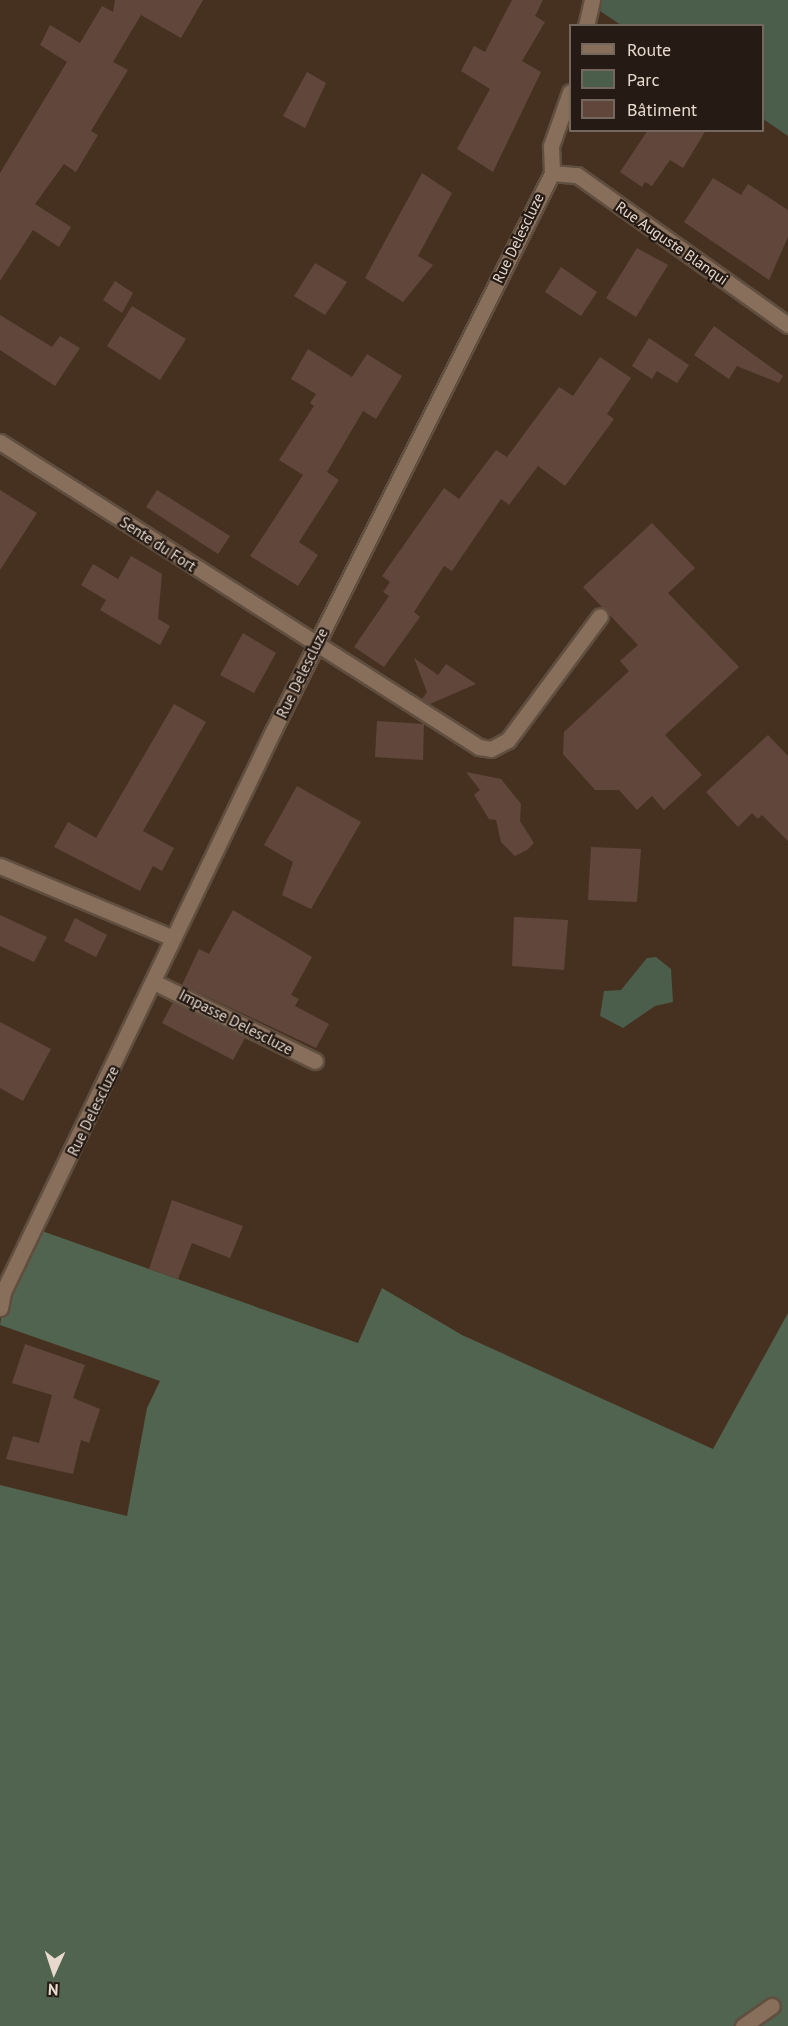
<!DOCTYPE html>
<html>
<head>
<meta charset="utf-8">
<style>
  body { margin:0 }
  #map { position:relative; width:788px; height:2026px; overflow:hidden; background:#463120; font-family:"PT Sans",sans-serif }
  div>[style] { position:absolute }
  .green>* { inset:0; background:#4b5d4b }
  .forest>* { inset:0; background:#50644f }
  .building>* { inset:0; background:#61463c }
  .roads { filter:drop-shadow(2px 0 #604e3f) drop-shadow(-2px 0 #604e3f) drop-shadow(0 2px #604e3f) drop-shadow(0 -2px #604e3f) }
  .minor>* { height:15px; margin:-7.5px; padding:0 7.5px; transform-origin:7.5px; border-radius:7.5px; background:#886f5c }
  span { translate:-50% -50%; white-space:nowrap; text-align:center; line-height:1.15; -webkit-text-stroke:4.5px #251b14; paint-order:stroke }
  .street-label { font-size:15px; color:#e7d9ce }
  .legend { position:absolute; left:569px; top:24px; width:195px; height:108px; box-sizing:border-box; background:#251b14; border:2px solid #73675e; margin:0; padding:8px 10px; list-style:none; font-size:18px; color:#e7d9ce }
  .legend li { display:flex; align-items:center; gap:12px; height:30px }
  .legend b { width:30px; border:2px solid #73675e }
  .north { position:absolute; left:24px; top:1942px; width:60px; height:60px; -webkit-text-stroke:4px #251b14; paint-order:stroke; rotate:183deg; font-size:16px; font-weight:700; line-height:24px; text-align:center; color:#e7d9ce }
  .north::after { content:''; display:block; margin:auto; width:21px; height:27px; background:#e7d9ce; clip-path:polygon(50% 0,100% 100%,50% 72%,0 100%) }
</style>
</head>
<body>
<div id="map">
  <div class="green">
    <i style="clip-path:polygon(602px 0,788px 0,788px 136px,763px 119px,762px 26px,621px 25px,600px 11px)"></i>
    <i style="clip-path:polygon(656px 957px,671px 969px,673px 1002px,655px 1006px,623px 1028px,600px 1016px,604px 991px,621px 990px,647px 958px)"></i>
  </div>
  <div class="forest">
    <i style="clip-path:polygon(25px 1225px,358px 1343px,382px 1288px,462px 1335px,713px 1449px,788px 1313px,788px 2026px,0 2026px,0 1485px,127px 1516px,147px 1408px,160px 1381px,0 1325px,9px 1261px)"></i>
  </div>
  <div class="building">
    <i style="clip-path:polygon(115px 0,203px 0,181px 38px,141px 15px,113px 62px,128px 70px,91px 131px,98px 135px,76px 172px,64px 164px,35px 204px,71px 227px,59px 247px,33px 230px,0 281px,0 173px,67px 62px,40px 45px,50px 25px,80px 43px,102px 6px,113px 12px)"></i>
    <i style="clip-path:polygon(512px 0,543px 0,535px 16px,545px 22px,522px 61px,541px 72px,493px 172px,457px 149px,490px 89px,461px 71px,474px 46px,485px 52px)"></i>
    <i style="clip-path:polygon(307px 72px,326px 83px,305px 128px,283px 116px)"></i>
    <i style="clip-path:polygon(648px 130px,706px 130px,683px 168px,670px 160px,652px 186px,645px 182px,642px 187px,620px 172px)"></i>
    <i style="clip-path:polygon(422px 173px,452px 193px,418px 256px,433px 265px,403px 302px,365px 278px)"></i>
    <i style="clip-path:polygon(713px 178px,741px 195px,748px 184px,788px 210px,788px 237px,769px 280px,684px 222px)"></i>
    <i style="clip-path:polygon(637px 248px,668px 265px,636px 317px,606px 298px)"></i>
    <i style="clip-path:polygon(315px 263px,347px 282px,325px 315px,294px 296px)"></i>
    <i style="clip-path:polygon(561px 267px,597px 292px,581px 316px,545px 292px)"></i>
    <i style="clip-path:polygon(115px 281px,133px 293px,122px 313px,103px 300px)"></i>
    <i style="clip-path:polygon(132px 306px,186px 339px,160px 380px,107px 346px)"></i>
    <i style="clip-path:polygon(0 315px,52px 347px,60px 336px,80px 348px,55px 386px,0 350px)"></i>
    <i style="clip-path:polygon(714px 326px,783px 376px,779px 383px,737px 366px,729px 379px,694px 355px)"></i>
    <i style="clip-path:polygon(649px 338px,689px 365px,677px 383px,657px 371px,652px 379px,632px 366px)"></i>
    <i style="clip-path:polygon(308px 349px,352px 377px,367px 354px,402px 376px,376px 419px,363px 411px,327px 472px,339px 480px,299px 542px,318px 555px,298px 586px,250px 556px,303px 475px,279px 460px,314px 406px,310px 403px,316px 394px,291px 379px)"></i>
    <i style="clip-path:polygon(600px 357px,631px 378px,607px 414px,614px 419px,565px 486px,538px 466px,509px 505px,501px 499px,452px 571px,444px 566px,414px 612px,420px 617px,384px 667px,354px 647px,389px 596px,383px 592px,390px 582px,382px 576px,444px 488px,459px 499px,496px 450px,507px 457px,559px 387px,573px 396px)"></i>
    <i style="clip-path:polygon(0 490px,37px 513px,0 570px)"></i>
    <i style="clip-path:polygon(157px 490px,230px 536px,218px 554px,146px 507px)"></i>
    <i style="clip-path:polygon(652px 523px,695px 568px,668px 593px,739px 667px,665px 735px,702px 775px,664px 810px,652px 796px,637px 810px,619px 790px,595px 790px,563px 754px,564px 732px,629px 671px,620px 661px,638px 645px,583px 587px)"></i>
    <i style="clip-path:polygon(131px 556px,162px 574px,158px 619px,170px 626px,160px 645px,100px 610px,106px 600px,81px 585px,93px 564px,118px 579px)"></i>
    <i style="clip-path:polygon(243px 633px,276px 653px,254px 693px,220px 675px)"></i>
    <i style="clip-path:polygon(414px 658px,438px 675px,446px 664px,476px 684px,430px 704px,422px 699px,427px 692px)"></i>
    <i style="clip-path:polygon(174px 704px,206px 722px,143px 831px,174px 848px,162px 871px,153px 866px,140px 891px,54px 847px,68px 822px,96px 838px)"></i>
    <i style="clip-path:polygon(377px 721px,424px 724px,423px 760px,375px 757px)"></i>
    <i style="clip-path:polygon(768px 735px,788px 756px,788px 841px,762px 815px,758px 819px,752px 813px,738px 827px,706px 792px)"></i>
    <i style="clip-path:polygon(466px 772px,501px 779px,521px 804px,520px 821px,534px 843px,527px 850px,515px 856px,501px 842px,496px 820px,489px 819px,474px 795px,480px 790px)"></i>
    <i style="clip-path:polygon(297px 786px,361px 822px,311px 909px,282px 895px,293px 862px,264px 845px)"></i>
    <i style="clip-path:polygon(591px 847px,641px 849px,637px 902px,588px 900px)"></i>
    <i style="clip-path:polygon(233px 910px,312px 957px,291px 995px,299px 999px,295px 1006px,329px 1024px,316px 1048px,182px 985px,199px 949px,209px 954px)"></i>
    <i style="clip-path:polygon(0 915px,47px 937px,34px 962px,0 946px)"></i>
    <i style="clip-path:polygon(514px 917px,568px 920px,564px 970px,512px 966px)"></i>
    <i style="clip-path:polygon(75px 918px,107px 935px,96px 957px,64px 941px)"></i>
    <i style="clip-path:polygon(173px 1002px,245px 1038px,233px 1060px,162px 1023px)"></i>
    <i style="clip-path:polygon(0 1022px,51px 1049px,23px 1101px,0 1088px)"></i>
    <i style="clip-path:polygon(172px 1200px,243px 1226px,230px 1258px,192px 1243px,178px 1279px,149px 1269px)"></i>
    <i style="clip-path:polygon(25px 1344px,85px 1365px,73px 1398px,100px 1409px,89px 1443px,81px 1440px,73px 1474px,6px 1459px,13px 1436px,39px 1443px,52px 1395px,12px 1383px)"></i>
  </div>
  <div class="roads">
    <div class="minor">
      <i style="left:586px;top:26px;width:27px;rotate:-77deg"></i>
      <i style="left:552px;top:173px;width:25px;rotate:5deg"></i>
      <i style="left:577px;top:175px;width:259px;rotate:35.4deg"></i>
      <i style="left:552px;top:173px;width:27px;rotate:-92deg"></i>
      <i style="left:551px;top:146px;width:57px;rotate:-70.6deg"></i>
      <i style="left:0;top:442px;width:568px;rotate:32.49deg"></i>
      <i style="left:479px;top:747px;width:12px;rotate:9deg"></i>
      <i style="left:491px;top:749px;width:19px;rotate:-28deg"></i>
      <i style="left:508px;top:740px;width:154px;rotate:-53.4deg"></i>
      <i style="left:0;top:866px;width:187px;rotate:22.6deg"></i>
      <i style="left:156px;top:983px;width:177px;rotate:26.1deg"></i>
      <i style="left:0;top:1308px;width:16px;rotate:-79deg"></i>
      <i style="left:3px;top:1292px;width:625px;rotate:-64.3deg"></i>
      <i style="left:274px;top:729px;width:622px;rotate:-63.43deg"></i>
      <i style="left:743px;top:2026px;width:35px;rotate:-35deg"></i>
    </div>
  </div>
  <div class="street-label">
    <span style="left:518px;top:238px;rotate:-64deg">Rue Delescluze</span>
    <span style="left:672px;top:243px;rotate:35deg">Rue Auguste Blanqui</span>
    <span style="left:158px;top:544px;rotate:33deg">Sente du Fort</span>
    <span style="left:302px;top:673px;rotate:-64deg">Rue Delescluze</span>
    <span style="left:236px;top:1022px;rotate:27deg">Impasse Delescluze</span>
    <span style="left:93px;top:1111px;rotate:-64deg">Rue Delescluze</span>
  </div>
  <ul class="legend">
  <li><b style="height:8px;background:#886f5c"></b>Route</li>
  <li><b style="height:16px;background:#4b5d4b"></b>Parc</li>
  <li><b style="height:16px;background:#61463c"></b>Bâtiment</li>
  </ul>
  <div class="north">N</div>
</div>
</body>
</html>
